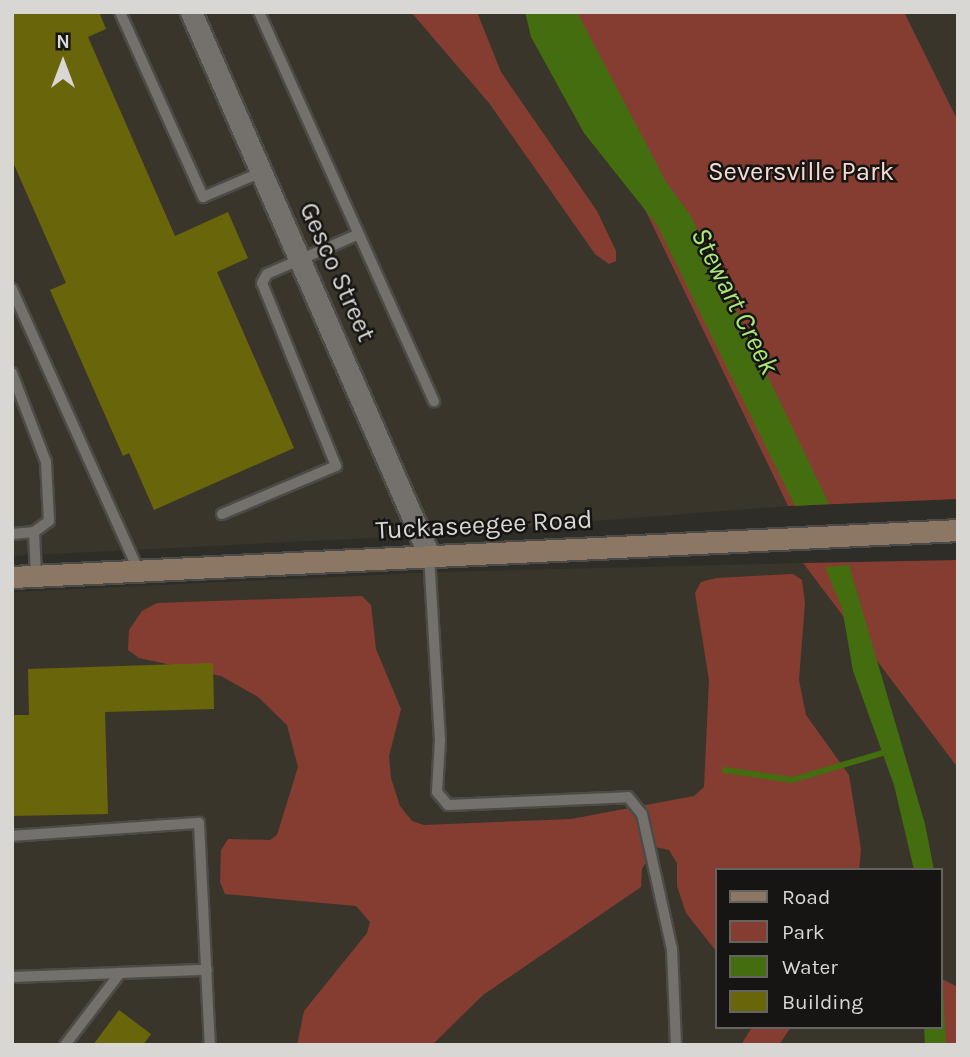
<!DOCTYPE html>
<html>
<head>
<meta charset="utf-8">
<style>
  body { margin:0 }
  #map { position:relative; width:970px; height:1057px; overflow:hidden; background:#2f2d28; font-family:Karla,sans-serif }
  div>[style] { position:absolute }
  .built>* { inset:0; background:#3a352b }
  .green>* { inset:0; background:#853d31 }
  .water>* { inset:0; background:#436d0f }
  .stream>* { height:6px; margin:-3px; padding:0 3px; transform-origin:3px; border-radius:3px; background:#436d0f }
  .building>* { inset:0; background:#69650b }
  .roads { filter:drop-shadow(2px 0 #4d4b48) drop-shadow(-2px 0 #4d4b48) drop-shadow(0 2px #4d4b48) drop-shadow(0 -2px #4d4b48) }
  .lane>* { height:10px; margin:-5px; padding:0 5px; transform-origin:5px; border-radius:5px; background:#74716c }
  .street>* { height:21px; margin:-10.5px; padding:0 10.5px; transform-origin:10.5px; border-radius:10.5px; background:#74716c }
  .secondary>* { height:21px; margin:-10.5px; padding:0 10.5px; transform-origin:10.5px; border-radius:10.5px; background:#8c7664 }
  span { translate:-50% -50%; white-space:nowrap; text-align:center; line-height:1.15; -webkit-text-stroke:5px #161513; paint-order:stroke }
  .park-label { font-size:26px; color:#f6dbd5 }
  .street-label { font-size:26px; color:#d8d7d4 }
  .water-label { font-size:28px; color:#abe776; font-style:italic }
  .frame { position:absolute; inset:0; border:14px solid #d8d7d4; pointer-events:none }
  .legend { position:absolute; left:715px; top:868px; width:228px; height:161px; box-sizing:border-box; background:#161513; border:2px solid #646360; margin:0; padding:9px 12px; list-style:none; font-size:21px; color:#d8d7d4 }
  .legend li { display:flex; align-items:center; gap:14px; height:35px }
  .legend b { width:35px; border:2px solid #646360 }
  .north { position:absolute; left:28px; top:28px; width:70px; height:70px; -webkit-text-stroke:5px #161513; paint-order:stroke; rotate:0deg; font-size:19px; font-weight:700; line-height:28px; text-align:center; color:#d8d7d4 }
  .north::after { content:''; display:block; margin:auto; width:24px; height:32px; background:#d8d7d4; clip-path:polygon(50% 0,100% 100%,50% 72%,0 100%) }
</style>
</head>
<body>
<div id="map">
  <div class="built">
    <i style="clip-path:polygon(12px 12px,534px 12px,554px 21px,788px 506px,389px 537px,12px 556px)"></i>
    <i style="clip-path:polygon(904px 12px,958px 12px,958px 121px)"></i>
    <i style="clip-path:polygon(803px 563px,958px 768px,958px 987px,940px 978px,940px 870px,716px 870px,716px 1027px,933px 1027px,933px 1045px,12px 1045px,12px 592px,438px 572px)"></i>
  </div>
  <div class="green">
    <i style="clip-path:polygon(411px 12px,477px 12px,501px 72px,597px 211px,616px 251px,616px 261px,609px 264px,595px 254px,489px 103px)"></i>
    <i style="clip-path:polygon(534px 12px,904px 12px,958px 121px,958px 499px,788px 506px,554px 21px)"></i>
    <i style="clip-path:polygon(958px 560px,958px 768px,803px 563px)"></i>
    <i style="clip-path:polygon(793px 574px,802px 580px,805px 603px,799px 680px,806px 715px,849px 775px,861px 849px,859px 870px,716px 870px,716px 951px,686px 913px,677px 886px,677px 863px,669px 850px,655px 847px,642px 869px,641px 887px,483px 995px,432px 1045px,297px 1045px,304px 1011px,367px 933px,370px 922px,356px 906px,225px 894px,220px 882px,221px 850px,228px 839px,270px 840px,277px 835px,298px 767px,287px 725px,258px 697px,221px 676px,139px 658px,128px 650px,129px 630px,142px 611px,157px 603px,362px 596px,371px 605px,376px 649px,401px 709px,389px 756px,391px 778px,400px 806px,412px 821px,424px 825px,571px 819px,694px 796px,704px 787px,709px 680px,695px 593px,701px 582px,716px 578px)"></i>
    <i style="clip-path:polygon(940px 978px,958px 987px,958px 1045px,933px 1045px,940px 1027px)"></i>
    <i style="clip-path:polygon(752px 1027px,791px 1027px,779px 1045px,741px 1045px)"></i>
  </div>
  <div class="water">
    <i style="clip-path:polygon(525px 12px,577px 12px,666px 182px,691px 216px,829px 504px,795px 506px,657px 225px,584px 133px,531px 37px)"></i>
    <i style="clip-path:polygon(849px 565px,925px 824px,934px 870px,914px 870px,894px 785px,853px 671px,842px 608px,825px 567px)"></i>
    <i style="clip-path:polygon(940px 923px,946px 1045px,925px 1045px,924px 1027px,940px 1027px)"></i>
  </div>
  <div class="stream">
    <i style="left:725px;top:770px;width:68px;rotate:8.5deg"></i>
    <i style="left:792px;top:780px;width:101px;rotate:-16.6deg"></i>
  </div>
  <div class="building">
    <i style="clip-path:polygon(12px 12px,99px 12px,106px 29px,88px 37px,175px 236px,228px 212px,248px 258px,217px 272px,294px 448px,154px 510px,129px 453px,123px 456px,50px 290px,66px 283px,12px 160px)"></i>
    <i style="clip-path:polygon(213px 663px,214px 709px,105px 712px,108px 814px,12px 816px,12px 715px,29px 715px,28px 669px)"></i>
    <i style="clip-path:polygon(119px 1010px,151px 1034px,143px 1045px,93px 1045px)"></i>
  </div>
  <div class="roads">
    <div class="lane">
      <i style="left:120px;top:12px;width:203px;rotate:65.8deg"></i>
      <i style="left:203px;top:197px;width:64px;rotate:-23deg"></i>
      <i style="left:259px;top:12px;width:427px;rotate:65.8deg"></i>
      <i style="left:12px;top:289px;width:308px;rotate:65.8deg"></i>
      <i style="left:12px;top:373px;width:95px;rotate:69.1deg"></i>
      <i style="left:46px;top:462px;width:59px;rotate:87.1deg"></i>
      <i style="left:49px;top:521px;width:19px;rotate:144deg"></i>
      <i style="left:34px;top:532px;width:22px;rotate:175deg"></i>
      <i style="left:222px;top:514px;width:124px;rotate:-22.8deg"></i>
      <i style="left:336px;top:466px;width:197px;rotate:-112deg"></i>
      <i style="left:262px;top:283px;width:10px;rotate:-61deg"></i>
      <i style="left:267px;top:274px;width:100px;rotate:-23.5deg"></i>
      <i style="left:34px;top:532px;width:43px;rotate:87.3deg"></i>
      <i style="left:429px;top:555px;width:185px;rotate:86.6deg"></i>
      <i style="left:440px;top:740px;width:52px;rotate:93.3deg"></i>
      <i style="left:437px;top:792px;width:17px;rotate:50deg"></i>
      <i style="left:448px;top:805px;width:180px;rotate:-2.5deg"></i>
      <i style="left:628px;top:797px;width:22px;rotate:51deg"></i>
      <i style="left:642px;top:814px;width:138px;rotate:77.5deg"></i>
      <i style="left:672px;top:949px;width:96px;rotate:87.6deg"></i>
      <i style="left:12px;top:836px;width:187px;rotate:-4deg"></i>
      <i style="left:199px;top:823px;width:222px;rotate:87.2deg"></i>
      <i style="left:12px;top:977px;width:195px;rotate:-2.1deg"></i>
      <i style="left:65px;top:1045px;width:91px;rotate:-52.6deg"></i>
    </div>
    <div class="street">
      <i style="left:191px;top:12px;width:593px;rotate:66.33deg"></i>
    </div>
    <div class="secondary">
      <i style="left:12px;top:577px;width:947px;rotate:-2.84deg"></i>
    </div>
  </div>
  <div class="park-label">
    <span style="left:801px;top:172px">Seversville Park</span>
  </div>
  <div class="street-label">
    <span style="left:337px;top:272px;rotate:66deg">Gesco Street</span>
    <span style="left:484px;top:525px;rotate:-3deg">Tuckaseegee Road</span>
  </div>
  <div class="water-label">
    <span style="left:735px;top:301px;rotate:63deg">Stewart Creek</span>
  </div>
  <div class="frame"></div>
  <ul class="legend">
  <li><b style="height:9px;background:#8c7664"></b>Road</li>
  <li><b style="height:19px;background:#853d31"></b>Park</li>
  <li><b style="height:19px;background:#436d0f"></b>Water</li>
  <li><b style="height:19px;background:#69650b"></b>Building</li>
  </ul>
  <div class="north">N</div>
</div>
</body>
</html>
